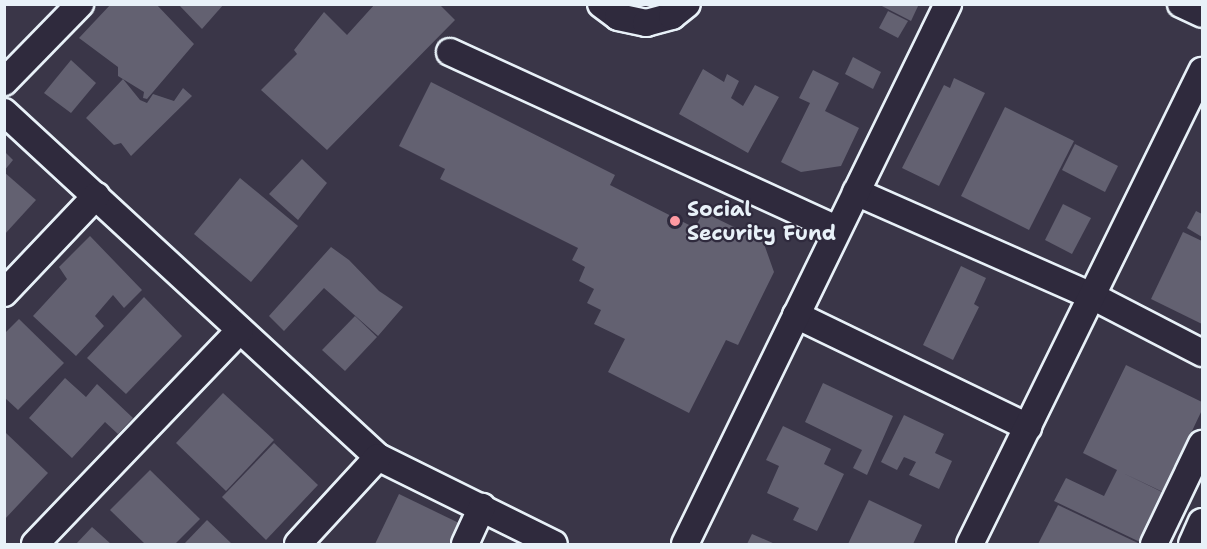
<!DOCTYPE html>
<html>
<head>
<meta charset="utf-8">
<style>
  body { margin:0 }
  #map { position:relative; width:1207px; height:549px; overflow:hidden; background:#3a3648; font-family:"Shantell Sans",sans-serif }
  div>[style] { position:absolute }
  .building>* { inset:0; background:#636171 }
  .roads { filter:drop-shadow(2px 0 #e8f1f8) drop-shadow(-2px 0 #e8f1f8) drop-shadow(0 2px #e8f1f8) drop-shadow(0 -2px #e8f1f8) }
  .street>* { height:26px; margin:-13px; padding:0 13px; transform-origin:13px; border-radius:13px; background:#2f2a3d }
  .dots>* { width:16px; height:16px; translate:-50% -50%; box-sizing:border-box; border:3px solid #2f2a3d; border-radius:50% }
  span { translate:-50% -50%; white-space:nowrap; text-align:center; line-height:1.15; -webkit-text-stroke:4.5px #2f2a3d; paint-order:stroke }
  .poi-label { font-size:21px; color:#e8f1f8; font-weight:700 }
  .left { translate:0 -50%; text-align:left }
  .frame { position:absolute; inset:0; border:6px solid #e8f1f8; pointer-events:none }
</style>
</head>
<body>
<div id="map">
  <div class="building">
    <i style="clip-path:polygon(111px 4px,156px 4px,194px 44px,147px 99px,143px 98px,144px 92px,118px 76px,118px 67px,79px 38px)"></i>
    <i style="clip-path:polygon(178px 4px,224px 4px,202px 29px)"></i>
    <i style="clip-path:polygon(375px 4px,439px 4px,455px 20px,327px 150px,261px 90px,297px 54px,294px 50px,324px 12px,347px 35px)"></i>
    <i style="clip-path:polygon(878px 4px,919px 4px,911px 21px)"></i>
    <i style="clip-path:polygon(888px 11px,908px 21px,898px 38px,879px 28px)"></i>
    <i style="clip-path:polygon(853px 57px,881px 72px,873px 89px,845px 74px)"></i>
    <i style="clip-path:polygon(71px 60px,96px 83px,71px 113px,44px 93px)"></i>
    <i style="clip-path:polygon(703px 69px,724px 82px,727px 74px,739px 81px,731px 98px,743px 106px,755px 85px,779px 97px,748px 153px,679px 114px)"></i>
    <i style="clip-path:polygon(813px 70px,839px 83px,825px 111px,859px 128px,841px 166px,801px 172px,781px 162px,810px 103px,799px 98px)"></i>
    <i style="clip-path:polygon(954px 78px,985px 93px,939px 186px,902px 168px,944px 85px,950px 88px)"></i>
    <i style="clip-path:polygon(123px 79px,140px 100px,147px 103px,153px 94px,174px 101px,183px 88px,192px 96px,131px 156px,121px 143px,114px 145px,86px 118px)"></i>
    <i style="clip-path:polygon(431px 82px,615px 175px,610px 185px,695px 228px,703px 212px,763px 241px,774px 272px,738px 345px,726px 340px,689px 413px,608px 372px,625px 339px,594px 324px,601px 310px,587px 303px,594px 289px,579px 281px,585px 267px,572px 260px,578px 248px,440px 179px,445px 169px,399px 146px)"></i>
    <i style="clip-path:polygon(1005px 107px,1074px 141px,1029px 230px,961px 196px)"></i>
    <i style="clip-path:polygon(1075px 144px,1118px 166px,1105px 192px,1062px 170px)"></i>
    <i style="clip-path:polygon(4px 151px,13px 160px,4px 171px)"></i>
    <i style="clip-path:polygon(302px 159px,327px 183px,298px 220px,269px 194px)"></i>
    <i style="clip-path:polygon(4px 172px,36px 200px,4px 235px)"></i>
    <i style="clip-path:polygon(240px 178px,298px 226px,251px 282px,194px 234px)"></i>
    <i style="clip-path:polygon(1063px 204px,1091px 218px,1072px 254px,1045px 240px)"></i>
    <i style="clip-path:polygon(1196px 211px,1202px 214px,1202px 237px,1187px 228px)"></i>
    <i style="clip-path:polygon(1183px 232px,1202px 241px,1202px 324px,1151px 299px)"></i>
    <i style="clip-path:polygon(90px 236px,142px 290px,124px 308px,113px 295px,95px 316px,104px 326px,76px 356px,33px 316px,67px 279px,59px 267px)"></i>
    <i style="clip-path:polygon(331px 247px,349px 260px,379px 291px,403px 307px,378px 336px,324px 288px,284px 331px,269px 316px)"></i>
    <i style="clip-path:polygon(961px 266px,986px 278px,974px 304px,979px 307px,953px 360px,923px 345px)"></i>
    <i style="clip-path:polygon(144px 297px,182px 336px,126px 394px,87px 358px)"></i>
    <i style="clip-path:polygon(355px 316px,377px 337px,345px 371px,322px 350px)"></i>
    <i style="clip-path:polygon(19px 319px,64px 363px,18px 410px,4px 397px,4px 334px)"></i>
    <i style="clip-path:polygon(1126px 365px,1202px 402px,1202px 410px,1163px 492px,1123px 473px,1164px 493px,1140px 542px,1054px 501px,1066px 478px,1104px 496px,1117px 470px,1083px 453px)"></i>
    <i style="clip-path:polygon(65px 378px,86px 397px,97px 384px,133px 418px,118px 434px,105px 422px,72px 458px,29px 418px)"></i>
    <i style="clip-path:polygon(823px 383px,893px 416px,867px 475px,853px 468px,862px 450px,805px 422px)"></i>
    <i style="clip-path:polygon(223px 393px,274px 440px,226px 491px,176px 443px)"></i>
    <i style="clip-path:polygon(904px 415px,944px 434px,935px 453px,952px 461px,939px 489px,909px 475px,916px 462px,904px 457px,897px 470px,881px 462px)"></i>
    <i style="clip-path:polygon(783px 426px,831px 449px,824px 464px,844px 474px,817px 531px,793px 520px,799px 508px,767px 493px,779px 466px,766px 460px)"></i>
    <i style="clip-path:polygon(6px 433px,48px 473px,4px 520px,4px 435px)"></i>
    <i style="clip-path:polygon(274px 443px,318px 485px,266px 540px,222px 497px)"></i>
    <i style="clip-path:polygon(150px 470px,200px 519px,175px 544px,145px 544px,110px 510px)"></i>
    <i style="clip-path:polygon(399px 494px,461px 524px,451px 544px,375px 544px)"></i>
    <i style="clip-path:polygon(869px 500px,922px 525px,913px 544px,848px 544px)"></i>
    <i style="clip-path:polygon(1058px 505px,1140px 544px,1038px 544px)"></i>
    <i style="clip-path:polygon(207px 520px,232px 544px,184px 544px)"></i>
    <i style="clip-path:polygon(92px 527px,111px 544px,76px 544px)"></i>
    <i style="clip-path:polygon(752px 534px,775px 544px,747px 544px)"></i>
  </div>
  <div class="roads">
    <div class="street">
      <i style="left:601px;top:4px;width:21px;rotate:37deg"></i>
      <i style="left:618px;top:17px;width:29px;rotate:12deg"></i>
      <i style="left:646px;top:23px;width:27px;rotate:-15deg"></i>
      <i style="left:672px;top:16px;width:19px;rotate:-39deg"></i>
      <i style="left:1181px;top:4px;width:23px;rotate:25deg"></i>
      <i style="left:450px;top:52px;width:426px;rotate:24.6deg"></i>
      <i style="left:4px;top:82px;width:109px;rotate:-45.7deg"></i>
      <i style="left:4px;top:112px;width:509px;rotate:42.69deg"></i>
      <i style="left:378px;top:457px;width:196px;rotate:26.3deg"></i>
      <i style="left:856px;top:192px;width:258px;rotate:23.8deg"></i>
      <i style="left:1092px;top:296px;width:124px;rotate:27.4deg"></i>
      <i style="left:4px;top:293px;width:134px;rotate:-46.5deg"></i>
      <i style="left:796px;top:315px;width:258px;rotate:25.8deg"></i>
      <i style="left:35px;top:544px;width:296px;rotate:-46.2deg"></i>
      <i style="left:298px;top:544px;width:118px;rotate:-47.4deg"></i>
      <i style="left:465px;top:544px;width:41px;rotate:-65.3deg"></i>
      <i style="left:685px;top:544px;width:601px;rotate:-64.03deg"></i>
      <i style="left:970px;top:544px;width:527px;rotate:-63.87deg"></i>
      <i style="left:1154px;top:544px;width:111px;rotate:-64.4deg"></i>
      <i style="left:1192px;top:544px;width:24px;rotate:-66deg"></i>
    </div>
  </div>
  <div class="dots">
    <i style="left:675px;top:221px;background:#ff9aa2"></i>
  </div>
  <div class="poi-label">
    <span class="left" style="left:687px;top:221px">Social<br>Security Fund</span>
  </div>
  <div class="frame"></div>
</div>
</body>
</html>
